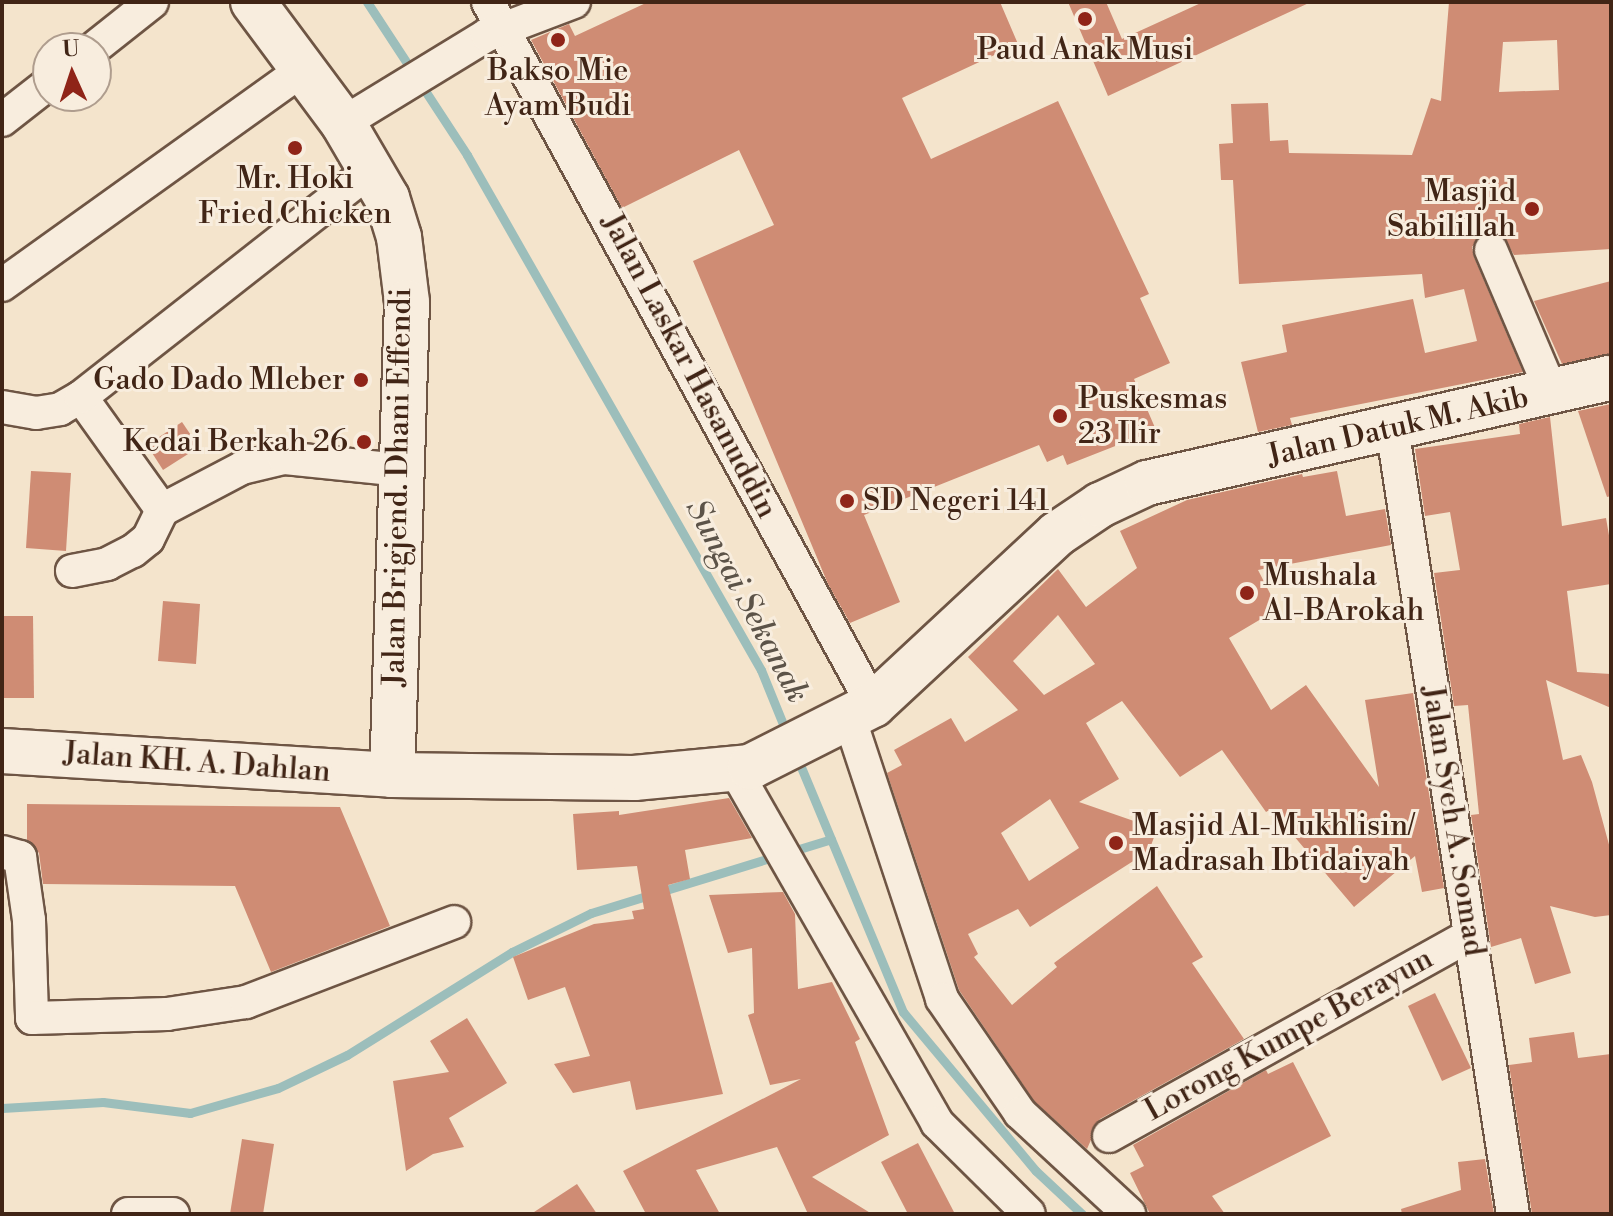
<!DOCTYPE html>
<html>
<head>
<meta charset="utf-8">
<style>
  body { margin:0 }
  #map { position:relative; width:1613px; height:1216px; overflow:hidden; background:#f4e4cc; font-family:"Libre Bodoni",serif }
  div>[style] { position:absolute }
  .stream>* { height:9px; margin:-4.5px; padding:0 4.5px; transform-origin:4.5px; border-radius:4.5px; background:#9cbebb }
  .building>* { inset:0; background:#cf8c74 }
  .roads { filter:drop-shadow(2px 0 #6e5544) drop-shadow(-2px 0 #6e5544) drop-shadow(0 2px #6e5544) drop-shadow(0 -2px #6e5544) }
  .street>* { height:32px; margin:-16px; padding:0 16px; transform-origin:16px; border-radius:16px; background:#f8edde }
  .secondary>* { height:44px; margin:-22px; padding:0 22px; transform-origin:22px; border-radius:22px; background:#f8edde }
  .dots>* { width:22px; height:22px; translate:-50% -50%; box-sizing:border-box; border:4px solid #f8edde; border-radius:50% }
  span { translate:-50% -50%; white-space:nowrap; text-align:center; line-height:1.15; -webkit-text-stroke:6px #f8edde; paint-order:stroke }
  .poi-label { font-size:30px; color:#412516 }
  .right { translate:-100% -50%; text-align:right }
  .left { translate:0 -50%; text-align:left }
  .street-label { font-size:30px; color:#412516 }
  .water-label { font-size:32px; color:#5c5348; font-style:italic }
  .frame { position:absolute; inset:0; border:4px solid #412516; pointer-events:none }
  .north { position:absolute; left:32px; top:32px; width:80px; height:80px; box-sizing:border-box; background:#f8edde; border:2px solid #af9d8e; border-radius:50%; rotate:357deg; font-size:22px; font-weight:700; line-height:32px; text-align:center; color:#412516 }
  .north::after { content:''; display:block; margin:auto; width:28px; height:36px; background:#8f2418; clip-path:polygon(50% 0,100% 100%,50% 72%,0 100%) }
</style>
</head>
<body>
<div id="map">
  <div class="stream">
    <i style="left:367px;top:2px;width:183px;rotate:56.8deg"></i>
    <i style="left:467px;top:155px;width:593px;rotate:60.28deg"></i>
    <i style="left:761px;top:670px;width:69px;rotate:67.9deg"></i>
    <i style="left:796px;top:755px;width:278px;rotate:67.4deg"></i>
    <i style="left:903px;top:1012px;width:207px;rotate:50.1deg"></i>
    <i style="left:1036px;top:1171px;width:63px;rotate:43.1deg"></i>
    <i style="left:2px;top:1108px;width:101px;rotate:-3.4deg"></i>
    <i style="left:103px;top:1102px;width:88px;rotate:7.2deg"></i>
    <i style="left:190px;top:1113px;width:91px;rotate:-15.9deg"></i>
    <i style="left:278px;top:1088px;width:76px;rotate:-25.6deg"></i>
    <i style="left:347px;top:1055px;width:195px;rotate:-32deg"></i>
    <i style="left:512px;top:952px;width:88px;rotate:-26.3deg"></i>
    <i style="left:591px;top:913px;width:251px;rotate:-17.1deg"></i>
  </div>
  <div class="building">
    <i style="clip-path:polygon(648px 2px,1000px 2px,1018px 44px,902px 98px,931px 159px,1058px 101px,1149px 294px,1140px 298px,1170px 363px,1134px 379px,1156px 430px,1067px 465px,1063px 455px,1047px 462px,1039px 445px,864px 515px,900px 602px,850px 623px,828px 584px,693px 261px,774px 225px,739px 150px,622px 208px,531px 40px,569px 24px,575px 36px)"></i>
    <i style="clip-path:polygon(1068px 2px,1106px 2px,1122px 39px,1203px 2px,1311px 2px,1108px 96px)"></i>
    <i style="clip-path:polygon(evenodd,1449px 2px,1609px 2px,1611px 249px,1514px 255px,1502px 234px,1483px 233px,1472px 247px,1474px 257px,1523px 372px,1290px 418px,1292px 425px,1258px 432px,1241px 362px,1287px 352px,1282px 325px,1413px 299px,1425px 353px,1477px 341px,1464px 289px,1425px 298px,1422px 274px,1239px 284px,1233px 180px,1221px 180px,1219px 144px,1233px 143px,1231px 104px,1268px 103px,1270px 141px,1288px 140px,1289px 153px,1412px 155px,1431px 98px,1441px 101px,1449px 2px,1557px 40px,1559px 90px,1499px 92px,1503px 42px,1557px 40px)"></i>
    <i style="clip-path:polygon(1611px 281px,1611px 354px,1562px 364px,1534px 301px)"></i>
    <i style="clip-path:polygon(1611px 404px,1611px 496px,1607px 497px,1578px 411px)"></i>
    <i style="clip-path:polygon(1550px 417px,1562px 526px,1606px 518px,1611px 547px,1611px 584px,1567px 591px,1577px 672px,1611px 674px,1611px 708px,1546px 680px,1563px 760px,1581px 755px,1592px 782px,1611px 852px,1611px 915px,1595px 917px,1550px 906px,1571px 973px,1535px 984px,1521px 938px,1491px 947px,1471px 815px,1479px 814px,1468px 705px,1454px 706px,1434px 573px,1460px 570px,1450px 512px,1425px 516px,1415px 449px,1520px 434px,1519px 424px)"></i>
    <i style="clip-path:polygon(182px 422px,199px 447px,163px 470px,147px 445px)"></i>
    <i style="clip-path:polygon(31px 471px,71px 473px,66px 551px,26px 548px)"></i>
    <i style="clip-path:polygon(evenodd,1337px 471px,1346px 516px,1385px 509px,1391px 545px,1258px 570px,1278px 609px,1229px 638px,1271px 710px,1306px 685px,1379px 787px,1365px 700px,1413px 693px,1444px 888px,1422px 892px,1415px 856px,1354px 907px,1271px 809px,1266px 812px,1222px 750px,1180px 777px,1122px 701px,1086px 723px,1119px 779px,1079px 802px,1157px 829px,1149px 851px,1030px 927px,1018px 909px,968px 934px,978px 954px,974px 957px,1012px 1005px,1057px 967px,1054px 963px,1157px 886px,1203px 957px,1192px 963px,1244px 1039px,1100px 1119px,1087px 1149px,1034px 1101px,959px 990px,887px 773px,902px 765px,894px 750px,951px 718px,965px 742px,1018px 710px,968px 657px,1058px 569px,1086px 607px,1137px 568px,1120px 531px,1187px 500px,1302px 474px,1303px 477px,1337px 471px,1058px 615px,1095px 664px,1044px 695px,1013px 661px,1058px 615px,1337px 471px,1050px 799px,1079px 848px,1029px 881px,1001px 833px,1050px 799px)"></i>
    <i style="clip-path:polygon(163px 601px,200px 604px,196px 664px,158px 661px)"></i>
    <i style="clip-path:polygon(2px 616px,33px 616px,34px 698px,2px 698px)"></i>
    <i style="clip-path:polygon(729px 798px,752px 838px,685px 850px,690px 879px,668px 885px,723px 1094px,636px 1110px,630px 1081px,573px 1093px,554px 1064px,590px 1056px,565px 987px,528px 1000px,513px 957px,594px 924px,634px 919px,632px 911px,644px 909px,637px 866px,577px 870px,573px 814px,619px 811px,619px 815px)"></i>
    <i style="clip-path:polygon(27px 804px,340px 807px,390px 926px,271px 972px,235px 886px,43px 884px,39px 853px,27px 840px)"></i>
    <i style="clip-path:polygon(783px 892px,795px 914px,798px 989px,832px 982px,860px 1039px,855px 1042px,889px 1135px,812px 1177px,872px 1214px,808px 1214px,777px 1147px,696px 1170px,720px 1214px,646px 1214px,623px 1171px,801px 1079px,770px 1085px,748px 1015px,754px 1013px,752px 948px,728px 953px,709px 895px)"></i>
    <i style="clip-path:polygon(1435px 993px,1471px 1068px,1442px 1081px,1408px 1006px)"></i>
    <i style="clip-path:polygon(467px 1018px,507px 1083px,449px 1118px,464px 1147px,433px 1154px,406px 1171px,393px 1081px,449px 1072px,430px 1041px)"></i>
    <i style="clip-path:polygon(1574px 1032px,1578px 1058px,1611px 1054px,1611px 1214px,1532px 1214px,1509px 1065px,1532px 1062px,1529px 1038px)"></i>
    <i style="clip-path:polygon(1293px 1062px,1331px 1136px,1212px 1196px,1225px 1214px,1150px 1214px,1130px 1173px,1144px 1166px,1133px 1145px,1266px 1070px,1268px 1074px)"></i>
    <i style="clip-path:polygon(242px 1139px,274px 1144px,263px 1214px,230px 1214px)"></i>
    <i style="clip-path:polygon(918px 1143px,955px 1214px,908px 1214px,881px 1162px)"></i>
    <i style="clip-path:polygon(1485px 1159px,1494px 1214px,1402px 1214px,1401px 1209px,1461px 1190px,1458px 1162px)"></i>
    <i style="clip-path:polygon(577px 1184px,597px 1214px,531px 1214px)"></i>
  </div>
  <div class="roads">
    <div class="street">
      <i style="left:488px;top:2px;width:802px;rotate:61.29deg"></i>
      <i style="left:94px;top:48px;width:74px;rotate:-38.4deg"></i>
      <i style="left:2px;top:120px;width:58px;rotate:-38deg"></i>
      <i style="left:343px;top:123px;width:169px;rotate:-31.4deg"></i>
      <i style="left:487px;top:35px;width:93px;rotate:-20.8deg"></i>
      <i style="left:1491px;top:250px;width:155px;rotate:66.9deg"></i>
      <i style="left:2px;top:285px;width:373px;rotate:-35.6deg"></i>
      <i style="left:2px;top:407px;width:35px;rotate:10deg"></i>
      <i style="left:36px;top:413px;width:24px;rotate:-9deg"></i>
      <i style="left:60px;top:409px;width:24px;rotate:-30deg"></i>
      <i style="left:1392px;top:427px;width:796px;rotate:81.26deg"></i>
      <i style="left:162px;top:510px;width:139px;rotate:-125.6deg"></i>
      <i style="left:81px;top:397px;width:368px;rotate:-38.1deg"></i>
      <i style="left:72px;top:571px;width:36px;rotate:-11deg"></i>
      <i style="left:107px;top:564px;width:29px;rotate:-27deg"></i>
      <i style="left:133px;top:551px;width:19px;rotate:-39deg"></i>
      <i style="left:148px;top:539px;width:32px;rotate:-64deg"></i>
      <i style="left:162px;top:510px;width:90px;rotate:-27.7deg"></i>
      <i style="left:242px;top:468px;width:43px;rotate:-13.4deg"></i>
      <i style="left:284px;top:458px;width:117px;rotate:5.9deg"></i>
      <i style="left:849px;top:717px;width:297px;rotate:71.7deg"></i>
      <i style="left:942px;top:999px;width:138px;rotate:55.6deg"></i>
      <i style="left:1020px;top:1113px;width:149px;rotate:42.8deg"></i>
      <i style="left:734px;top:768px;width:409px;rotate:60.2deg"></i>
      <i style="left:937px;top:1123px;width:129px;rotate:44.7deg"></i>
      <i style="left:2px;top:852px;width:19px;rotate:16deg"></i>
      <i style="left:20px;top:857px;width:64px;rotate:81.9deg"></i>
      <i style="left:29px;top:920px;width:98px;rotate:88.2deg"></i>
      <i style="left:32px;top:1018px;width:135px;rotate:-1.7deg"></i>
      <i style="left:167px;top:1014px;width:80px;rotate:-8.6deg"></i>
      <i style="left:246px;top:1002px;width:223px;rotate:-21deg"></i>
      <i style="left:1109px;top:1136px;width:413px;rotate:-29.1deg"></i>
      <i style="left:128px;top:1214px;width:45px"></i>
    </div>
    <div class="secondary">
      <i style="left:253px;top:2px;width:151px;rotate:53.4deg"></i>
      <i style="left:343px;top:123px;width:87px;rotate:59.6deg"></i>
      <i style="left:387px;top:198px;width:41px;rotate:72.9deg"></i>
      <i style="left:399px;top:237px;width:65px;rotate:83deg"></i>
      <i style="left:407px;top:302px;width:473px;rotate:91.8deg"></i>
      <i style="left:2px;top:751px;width:391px;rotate:3.5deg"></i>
      <i style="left:392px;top:775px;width:242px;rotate:0.7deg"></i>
      <i style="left:634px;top:778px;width:117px;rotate:-5.4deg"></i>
      <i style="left:750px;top:767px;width:138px;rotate:-26.8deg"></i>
      <i style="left:873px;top:705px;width:251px;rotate:-42.9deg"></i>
      <i style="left:1057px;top:534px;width:52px;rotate:-34deg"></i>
      <i style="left:1100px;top:505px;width:52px;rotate:-25.1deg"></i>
      <i style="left:1147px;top:483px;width:476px;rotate:-12.8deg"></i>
    </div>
  </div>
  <div class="dots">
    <i style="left:1085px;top:19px;background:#8f2418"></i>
    <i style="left:558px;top:40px;background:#8f2418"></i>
    <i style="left:295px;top:148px;background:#8f2418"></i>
    <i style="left:1532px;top:209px;background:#8f2418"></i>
    <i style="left:361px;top:380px;background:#8f2418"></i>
    <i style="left:1060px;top:416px;background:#8f2418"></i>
    <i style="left:364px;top:442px;background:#8f2418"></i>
    <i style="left:847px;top:501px;background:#8f2418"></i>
    <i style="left:1247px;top:593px;background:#8f2418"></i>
    <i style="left:1116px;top:843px;background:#8f2418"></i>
  </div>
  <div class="poi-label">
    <span style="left:1085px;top:50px">Paud Anak Musi</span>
    <span style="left:558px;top:88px">Bakso Mie<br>Ayam Budi</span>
    <span style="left:295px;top:196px">Mr. Hoki<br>Fried Chicken</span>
    <span class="right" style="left:1516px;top:209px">Masjid<br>Sabilillah</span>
    <span class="right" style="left:345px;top:380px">Gado Dado Mleber</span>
    <span class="left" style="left:1078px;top:416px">Puskesmas<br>23 Ilir</span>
    <span class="right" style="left:348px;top:442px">Kedai Berkah 26</span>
    <span class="left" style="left:863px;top:501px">SD Negeri 141</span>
    <span class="left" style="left:1263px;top:593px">Mushala<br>Al-BArokah</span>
    <span class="left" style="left:1132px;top:843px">Masjid Al-Mukhlisin/<br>Madrasah Ibtidaiyah</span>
  </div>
  <div class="street-label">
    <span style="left:689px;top:366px;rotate:62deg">Jalan Laskar Hasanuddin</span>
    <span style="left:1398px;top:427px;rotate:-13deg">Jalan Datuk M. Akib</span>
    <span style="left:398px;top:487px;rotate:-89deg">Jalan Brigjend. Dhani Effendi</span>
    <span style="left:197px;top:763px;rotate:4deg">Jalan KH. A. Dahlan</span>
    <span style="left:1453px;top:821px;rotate:81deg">Jalan Syeh A. Somad</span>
    <span style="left:1289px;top:1035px;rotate:-29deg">Lorong Kumpe Berayun</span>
  </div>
  <div class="water-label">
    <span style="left:747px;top:601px;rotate:62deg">Sungai Sekanak</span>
  </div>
  <div class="frame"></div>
  <div class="north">U</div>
</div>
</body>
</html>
